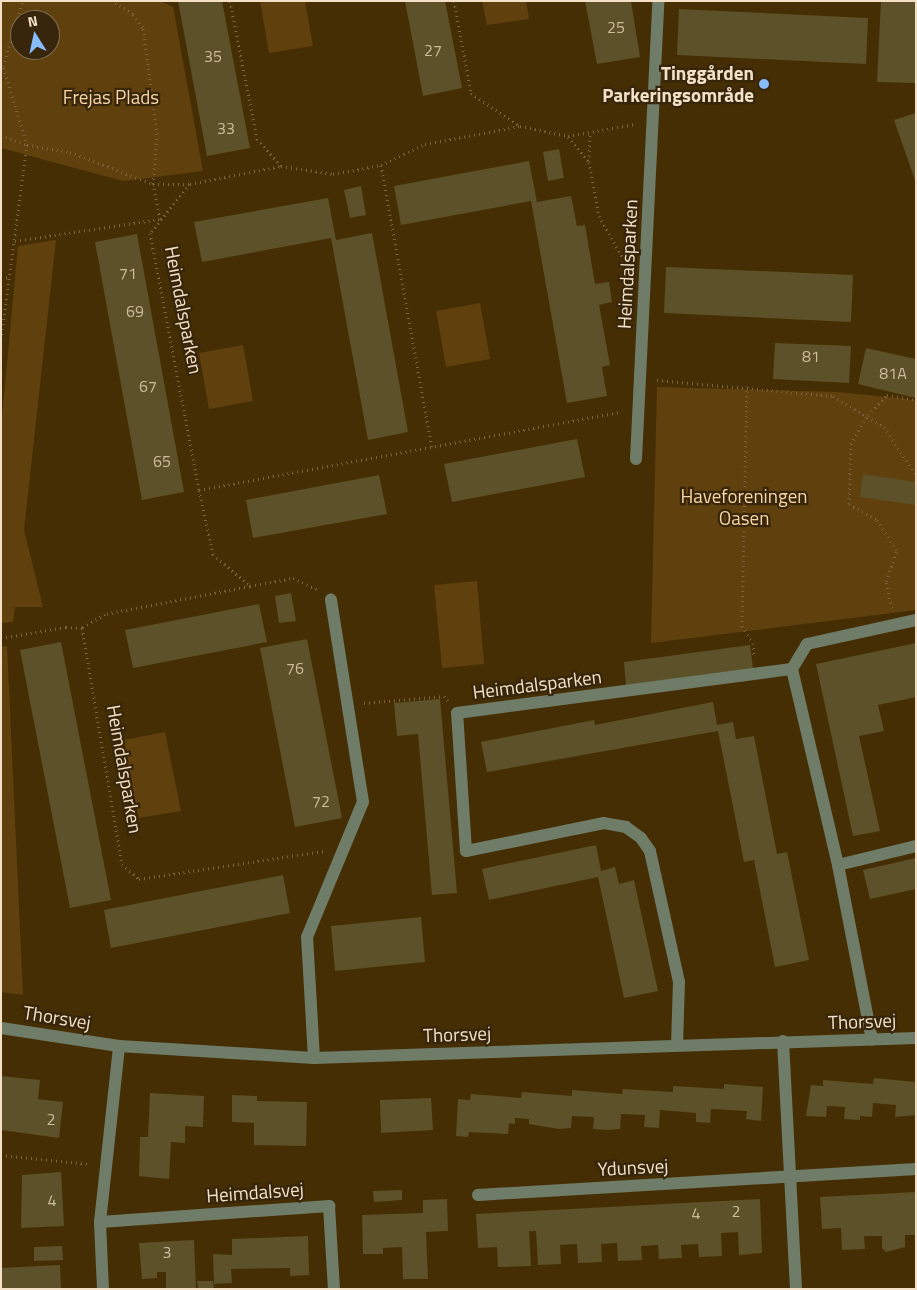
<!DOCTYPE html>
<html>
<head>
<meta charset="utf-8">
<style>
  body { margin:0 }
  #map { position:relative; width:917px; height:1290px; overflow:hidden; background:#462e04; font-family:"Titillium Web",sans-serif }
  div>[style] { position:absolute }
  .green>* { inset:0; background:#60410d }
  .building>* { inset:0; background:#5c5128 }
  .path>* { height:3px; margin-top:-1.5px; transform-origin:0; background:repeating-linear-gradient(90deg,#7b643f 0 1px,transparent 0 5px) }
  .minor>* { height:12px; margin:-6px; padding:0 6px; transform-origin:6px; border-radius:6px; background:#6f7d68 }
  .dots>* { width:14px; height:14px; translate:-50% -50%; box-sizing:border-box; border:2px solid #37260b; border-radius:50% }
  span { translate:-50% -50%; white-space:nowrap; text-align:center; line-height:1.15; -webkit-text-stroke:4.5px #37260b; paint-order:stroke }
  .number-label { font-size:16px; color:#cdbc9e }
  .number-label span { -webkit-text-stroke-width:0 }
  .poi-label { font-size:19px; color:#f3e0c6; font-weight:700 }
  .right { translate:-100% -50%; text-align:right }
  .park-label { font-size:19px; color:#f8d5a5 }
  .street-label { font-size:19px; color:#f3e0c6 }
  .frame { position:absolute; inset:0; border:2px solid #f3e0c6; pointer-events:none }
  .north { position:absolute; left:10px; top:10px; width:50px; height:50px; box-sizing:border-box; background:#37260b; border:1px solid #827056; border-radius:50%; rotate:350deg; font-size:14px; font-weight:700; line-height:20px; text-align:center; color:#f3e0c6 }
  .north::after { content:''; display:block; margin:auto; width:18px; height:22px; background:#88bbfc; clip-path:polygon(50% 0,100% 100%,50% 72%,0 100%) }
</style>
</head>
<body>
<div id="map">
  <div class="green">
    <i style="clip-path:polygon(evenodd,1px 1px,160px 1px,173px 7px,203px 171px,123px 181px,1px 148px,1px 1px,20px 20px,50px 20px,50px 50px,20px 50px,20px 20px)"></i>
    <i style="clip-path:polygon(260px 1px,305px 1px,313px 46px,269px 53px)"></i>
    <i style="clip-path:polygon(482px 1px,526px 1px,529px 19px,487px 25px)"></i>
    <i style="clip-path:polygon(56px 240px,24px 530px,43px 607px,15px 607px,13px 622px,1px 623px,1px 427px,18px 246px)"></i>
    <i style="clip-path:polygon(480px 303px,490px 359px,446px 367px,436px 311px)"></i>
    <i style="clip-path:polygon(243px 345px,253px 401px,209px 409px,199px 353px)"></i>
    <i style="clip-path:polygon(657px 387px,838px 392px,916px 400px,916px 610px,651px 643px)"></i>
    <i style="clip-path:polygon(477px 581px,484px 664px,442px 668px,434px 585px)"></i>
    <i style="clip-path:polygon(7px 646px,23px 995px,1px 992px,1px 647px)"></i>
    <i style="clip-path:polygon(165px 732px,181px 811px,138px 818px,124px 740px)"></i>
  </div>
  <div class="building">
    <i style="clip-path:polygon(178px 1px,222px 1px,250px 148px,207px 156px)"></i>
    <i style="clip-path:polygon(405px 1px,445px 1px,462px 88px,423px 96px)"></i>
    <i style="clip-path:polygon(585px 1px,631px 1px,640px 57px,597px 64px)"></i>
    <i style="clip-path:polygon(881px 1px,916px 1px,915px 83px,877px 82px)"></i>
    <i style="clip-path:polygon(679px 9px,868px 18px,866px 64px,677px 55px)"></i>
    <i style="clip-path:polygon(916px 113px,916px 180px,915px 180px,894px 120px)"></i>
    <i style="clip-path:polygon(559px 149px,564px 178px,548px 181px,543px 152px)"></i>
    <i style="clip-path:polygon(529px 161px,537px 202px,571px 196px,577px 226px,585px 225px,595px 284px,609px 282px,612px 302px,599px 305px,610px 365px,602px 367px,607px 396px,567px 403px,531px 201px,401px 225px,394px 186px)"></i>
    <i style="clip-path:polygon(361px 186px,366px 215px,350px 218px,344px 190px)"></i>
    <i style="clip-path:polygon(328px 198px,336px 240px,372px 233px,408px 432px,368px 440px,331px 238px,202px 262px,194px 222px)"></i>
    <i style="clip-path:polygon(137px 234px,184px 492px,142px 500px,95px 242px)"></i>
    <i style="clip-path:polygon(666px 267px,853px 275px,851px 322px,664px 313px)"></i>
    <i style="clip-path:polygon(775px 343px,851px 346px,849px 383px,773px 379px)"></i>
    <i style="clip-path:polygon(866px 348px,916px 359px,916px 398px,858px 384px)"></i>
    <i style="clip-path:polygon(577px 439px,585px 477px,452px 502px,444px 464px)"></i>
    <i style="clip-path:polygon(863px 474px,916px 482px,916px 505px,860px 497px)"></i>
    <i style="clip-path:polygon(379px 475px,387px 514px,253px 538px,246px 500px)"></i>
    <i style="clip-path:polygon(291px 593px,296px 621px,279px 623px,275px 596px)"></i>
    <i style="clip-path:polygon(259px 604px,267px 642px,133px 668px,125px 630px)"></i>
    <i style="clip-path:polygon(307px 639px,342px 818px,295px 827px,260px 648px)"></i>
    <i style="clip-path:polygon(61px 642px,111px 900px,70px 908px,20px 650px)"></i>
    <i style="clip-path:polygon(916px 643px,916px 697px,878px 705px,884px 731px,859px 736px,880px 831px,853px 836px,816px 664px)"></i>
    <i style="clip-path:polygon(750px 645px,753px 669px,626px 685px,624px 662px)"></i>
    <i style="clip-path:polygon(440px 699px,457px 893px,432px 895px,418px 734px,397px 736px,394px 703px)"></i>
    <i style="clip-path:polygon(713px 702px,717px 725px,733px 722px,736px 739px,754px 736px,777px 854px,787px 852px,809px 960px,775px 967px,754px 860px,744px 862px,718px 731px,487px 772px,481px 742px,594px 720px,595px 725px)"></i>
    <i style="clip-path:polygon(596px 845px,601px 871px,615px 867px,619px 884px,634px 880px,658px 991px,624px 998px,598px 877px,489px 900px,482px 869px)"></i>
    <i style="clip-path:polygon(916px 858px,916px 889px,870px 899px,863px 870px)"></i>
    <i style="clip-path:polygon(283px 875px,290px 913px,111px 948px,104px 910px)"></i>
    <i style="clip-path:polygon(421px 917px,425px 962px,335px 971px,331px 926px)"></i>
    <i style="clip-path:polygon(1px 1076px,40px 1080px,38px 1099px,63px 1102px,59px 1138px,1px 1130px)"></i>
    <i style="clip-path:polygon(874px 1078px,916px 1082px,916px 1115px,895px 1117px,896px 1105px,873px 1103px,872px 1117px,860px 1116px,860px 1120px,844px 1119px,845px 1107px,827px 1106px,826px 1117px,806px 1116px,811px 1085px,823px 1086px,823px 1080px,873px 1084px)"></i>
    <i style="clip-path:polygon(724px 1084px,763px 1087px,761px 1121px,746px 1119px,747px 1111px,711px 1109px,710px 1123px,696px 1122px,696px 1113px,660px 1110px,659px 1128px,644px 1127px,645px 1115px,621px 1114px,620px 1129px,608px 1130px,593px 1129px,594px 1117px,572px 1116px,571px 1128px,559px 1129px,529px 1124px,529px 1119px,515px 1118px,515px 1124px,509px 1123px,508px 1134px,469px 1132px,468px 1137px,456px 1136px,458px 1099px,470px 1100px,471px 1094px,521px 1098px,522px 1092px,572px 1096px,572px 1090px,622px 1094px,623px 1089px,673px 1092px,673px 1086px,724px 1089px)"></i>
    <i style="clip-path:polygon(150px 1093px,204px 1096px,203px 1127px,185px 1126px,185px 1143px,171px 1142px,169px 1179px,139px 1176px,140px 1137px,148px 1137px)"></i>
    <i style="clip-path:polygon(232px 1095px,257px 1096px,257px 1101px,307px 1102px,306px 1146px,254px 1145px,254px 1123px,232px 1122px)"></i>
    <i style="clip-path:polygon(431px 1098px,433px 1130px,381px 1133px,380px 1100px)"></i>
    <i style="clip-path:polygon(61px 1172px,64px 1226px,21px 1228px,22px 1175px)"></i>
    <i style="clip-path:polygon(402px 1190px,402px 1200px,374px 1202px,373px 1191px)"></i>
    <i style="clip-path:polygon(916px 1192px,916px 1235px,905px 1235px,905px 1247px,886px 1252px,882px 1248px,882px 1236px,864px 1236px,865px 1249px,842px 1250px,841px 1228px,822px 1229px,820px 1197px)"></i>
    <i style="clip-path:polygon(447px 1199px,448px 1231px,426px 1232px,428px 1279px,403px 1279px,402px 1247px,383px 1248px,383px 1254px,363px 1254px,362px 1215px,423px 1213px,423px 1200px)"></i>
    <i style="clip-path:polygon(760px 1199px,762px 1253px,739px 1255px,738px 1232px,721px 1233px,722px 1256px,699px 1257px,698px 1244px,681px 1245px,682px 1258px,659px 1259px,658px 1245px,641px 1246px,642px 1260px,618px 1261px,617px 1243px,601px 1244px,602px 1262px,578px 1263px,577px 1244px,560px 1245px,561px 1264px,538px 1265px,536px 1231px,529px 1231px,531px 1266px,498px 1267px,497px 1247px,478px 1248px,476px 1214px)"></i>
    <i style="clip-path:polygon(308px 1236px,309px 1275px,290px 1276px,290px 1268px,231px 1269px,232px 1283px,214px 1284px,213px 1254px,232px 1255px,232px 1239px)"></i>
    <i style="clip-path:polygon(194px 1240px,196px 1289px,166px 1289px,166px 1272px,157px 1272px,157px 1278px,142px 1279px,139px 1243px)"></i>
    <i style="clip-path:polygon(62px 1246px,63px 1260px,34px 1261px,34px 1247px)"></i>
    <i style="clip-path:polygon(60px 1265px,61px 1289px,1px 1289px,1px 1268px)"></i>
    <i style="clip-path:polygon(197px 1281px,213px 1281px,214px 1289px,198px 1289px)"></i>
  </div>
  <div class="path">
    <i style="left:230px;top:1px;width:141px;rotate:78.9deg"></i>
    <i style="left:257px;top:139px;width:36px;rotate:48deg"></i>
    <i style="left:454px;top:1px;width:94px;rotate:79.5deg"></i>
    <i style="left:471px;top:93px;width:58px;rotate:34.5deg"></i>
    <i style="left:1px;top:135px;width:28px;rotate:21deg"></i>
    <i style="left:27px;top:145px;width:44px;rotate:9.2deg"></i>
    <i style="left:70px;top:152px;width:89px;rotate:21.1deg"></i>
    <i style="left:153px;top:184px;width:37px"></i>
    <i style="left:190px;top:184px;width:93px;rotate:-11.2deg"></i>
    <i style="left:281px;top:166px;width:53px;rotate:8.7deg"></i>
    <i style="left:333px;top:174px;width:49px;rotate:-10.6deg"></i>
    <i style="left:381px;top:165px;width:49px;rotate:-25.5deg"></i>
    <i style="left:425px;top:144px;width:97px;rotate:-10.7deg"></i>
    <i style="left:520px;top:126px;width:49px;rotate:11.8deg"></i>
    <i style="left:568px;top:136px;width:68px;rotate:-10.2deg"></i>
    <i style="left:568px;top:137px;width:33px;rotate:50deg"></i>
    <i style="left:589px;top:162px;width:55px;rotate:79.5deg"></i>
    <i style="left:599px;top:216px;width:56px;rotate:60.3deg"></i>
    <i style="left:589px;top:161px;width:28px;rotate:-88deg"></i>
    <i style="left:381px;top:165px;width:288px;rotate:79.8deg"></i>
    <i style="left:190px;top:184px;width:63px;rotate:129.2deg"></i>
    <i style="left:150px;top:233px;width:262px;rotate:79.2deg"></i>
    <i style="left:199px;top:490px;width:428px;rotate:-10.5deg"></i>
    <i style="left:15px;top:241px;width:147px;rotate:-8.6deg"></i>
    <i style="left:160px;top:219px;width:36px;rotate:-101deg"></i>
    <i style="left:153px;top:184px;width:50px;rotate:-85.4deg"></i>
    <i style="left:157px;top:134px;width:108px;rotate:-97.5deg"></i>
    <i style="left:143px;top:27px;width:16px;rotate:-128deg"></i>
    <i style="left:133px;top:14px;width:24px;rotate:-147deg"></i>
    <i style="left:1px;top:278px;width:8px;rotate:-7deg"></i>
    <i style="left:1px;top:339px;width:196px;rotate:-82.4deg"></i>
    <i style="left:27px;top:145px;width:83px;rotate:-106.9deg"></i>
    <i style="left:3px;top:66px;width:68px;rotate:-72.9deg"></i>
    <i style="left:657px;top:380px;width:177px;rotate:5.2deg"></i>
    <i style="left:833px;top:396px;width:60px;rotate:31.3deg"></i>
    <i style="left:884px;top:427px;width:58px;rotate:56.3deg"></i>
    <i style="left:747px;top:386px;width:240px;rotate:91.2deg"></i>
    <i style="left:742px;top:626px;width:20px;rotate:57deg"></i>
    <i style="left:753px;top:643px;width:14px;rotate:86deg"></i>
    <i style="left:199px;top:490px;width:66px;rotate:77.7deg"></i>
    <i style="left:213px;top:554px;width:49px;rotate:40.9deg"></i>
    <i style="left:250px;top:586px;width:44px;rotate:-10.5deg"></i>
    <i style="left:293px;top:578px;width:26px;rotate:25deg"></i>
    <i style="left:250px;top:586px;width:148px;rotate:169.1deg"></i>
    <i style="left:105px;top:614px;width:27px;rotate:149deg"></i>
    <i style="left:82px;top:628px;width:239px;rotate:80.4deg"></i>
    <i style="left:122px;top:864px;width:23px;rotate:41deg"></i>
    <i style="left:139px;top:879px;width:187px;rotate:-8.6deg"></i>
    <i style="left:892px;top:608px;width:28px;rotate:-103deg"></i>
    <i style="left:886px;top:581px;width:33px;rotate:-70deg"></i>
    <i style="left:897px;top:550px;width:37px;rotate:-124deg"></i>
    <i style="left:876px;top:519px;width:31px;rotate:-151deg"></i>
    <i style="left:849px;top:504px;width:60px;rotate:-88.1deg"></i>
    <i style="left:851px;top:444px;width:34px;rotate:-60deg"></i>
    <i style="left:868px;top:415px;width:28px;rotate:-46deg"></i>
    <i style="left:887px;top:395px;width:29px;rotate:10deg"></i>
    <i style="left:1px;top:638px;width:66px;rotate:-9.6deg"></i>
    <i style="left:66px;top:627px;width:16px;rotate:4deg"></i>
    <i style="left:364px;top:703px;width:80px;rotate:-5deg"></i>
    <i style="left:444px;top:696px;width:6px;rotate:51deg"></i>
    <i style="left:1px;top:1155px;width:89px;rotate:5.8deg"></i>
  </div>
  <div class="minor">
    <i style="left:636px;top:459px;width:459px;rotate:-87.2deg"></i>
    <i style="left:792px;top:669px;width:29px;rotate:-59deg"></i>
    <i style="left:807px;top:644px;width:112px;rotate:-12.4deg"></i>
    <i style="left:838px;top:865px;width:80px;rotate:-13.7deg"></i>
    <i style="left:1px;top:1028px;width:119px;rotate:8.7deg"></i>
    <i style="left:119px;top:1046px;width:195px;rotate:3.5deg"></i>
    <i style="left:314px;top:1058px;width:602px;rotate:-1.9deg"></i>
    <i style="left:783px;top:1041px;width:248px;rotate:87deg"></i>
    <i style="left:677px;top:1045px;width:63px;rotate:-88.2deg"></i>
    <i style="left:679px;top:982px;width:134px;rotate:-102.5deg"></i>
    <i style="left:650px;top:851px;width:16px;rotate:-125deg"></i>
    <i style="left:641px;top:838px;width:19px;rotate:-144deg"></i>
    <i style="left:626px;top:827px;width:22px;rotate:-170deg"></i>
    <i style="left:604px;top:823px;width:141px;rotate:168.5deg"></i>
    <i style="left:466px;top:851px;width:138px;rotate:-93.7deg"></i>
    <i style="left:457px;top:713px;width:338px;rotate:-7.5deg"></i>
    <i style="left:792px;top:669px;width:201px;rotate:76.8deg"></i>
    <i style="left:838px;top:865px;width:178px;rotate:79deg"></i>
    <i style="left:314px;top:1058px;width:121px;rotate:-93.3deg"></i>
    <i style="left:307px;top:937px;width:146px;rotate:-67.5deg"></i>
    <i style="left:363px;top:802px;width:205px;rotate:-99deg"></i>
    <i style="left:478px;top:1195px;width:439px;rotate:-3.4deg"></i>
    <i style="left:100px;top:1222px;width:230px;rotate:-4deg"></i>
    <i style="left:329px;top:1206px;width:83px;rotate:86.6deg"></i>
    <i style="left:103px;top:1289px;width:67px;rotate:-92.6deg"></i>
    <i style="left:100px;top:1222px;width:177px;rotate:-83.8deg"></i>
  </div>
  <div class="dots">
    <i style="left:764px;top:84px;background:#88bbfc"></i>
  </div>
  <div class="number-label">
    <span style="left:616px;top:27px">25</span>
    <span style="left:433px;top:50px">27</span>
    <span style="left:213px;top:56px">35</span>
    <span style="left:226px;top:128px">33</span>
    <span style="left:128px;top:273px">71</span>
    <span style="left:135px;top:311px">69</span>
    <span style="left:811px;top:356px">81</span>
    <span style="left:893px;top:373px">81A</span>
    <span style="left:148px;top:386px">67</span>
    <span style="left:162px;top:461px">65</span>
    <span style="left:295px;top:668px">76</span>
    <span style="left:321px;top:801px">72</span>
    <span style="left:51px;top:1119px">2</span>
    <span style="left:52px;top:1200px">4</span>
    <span style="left:736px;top:1211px">2</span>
    <span style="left:696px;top:1213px">4</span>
    <span style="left:167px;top:1252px">3</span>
  </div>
  <div class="poi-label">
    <span class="right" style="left:754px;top:84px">Tinggården<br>Parkeringsområde</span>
  </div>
  <div class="park-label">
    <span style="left:111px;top:97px">Frejas Plads</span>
    <span style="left:744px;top:507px">Haveforeningen<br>Oasen</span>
  </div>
  <div class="street-label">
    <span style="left:627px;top:264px;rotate:-87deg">Heimdalsparken</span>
    <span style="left:184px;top:310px;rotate:79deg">Heimdalsparken</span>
    <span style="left:537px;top:684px;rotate:-7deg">Heimdalsparken</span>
    <span style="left:125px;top:769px;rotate:80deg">Heimdalsparken</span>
    <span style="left:57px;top:1017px;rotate:9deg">Thorsvej</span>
    <span style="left:862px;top:1021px;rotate:-2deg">Thorsvej</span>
    <span style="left:457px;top:1034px;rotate:-2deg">Thorsvej</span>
    <span style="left:633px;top:1167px;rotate:-3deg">Ydunsvej</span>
    <span style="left:255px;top:1192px;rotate:-4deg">Heimdalsvej</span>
  </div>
  <div class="frame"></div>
  <div class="north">N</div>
</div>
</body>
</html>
